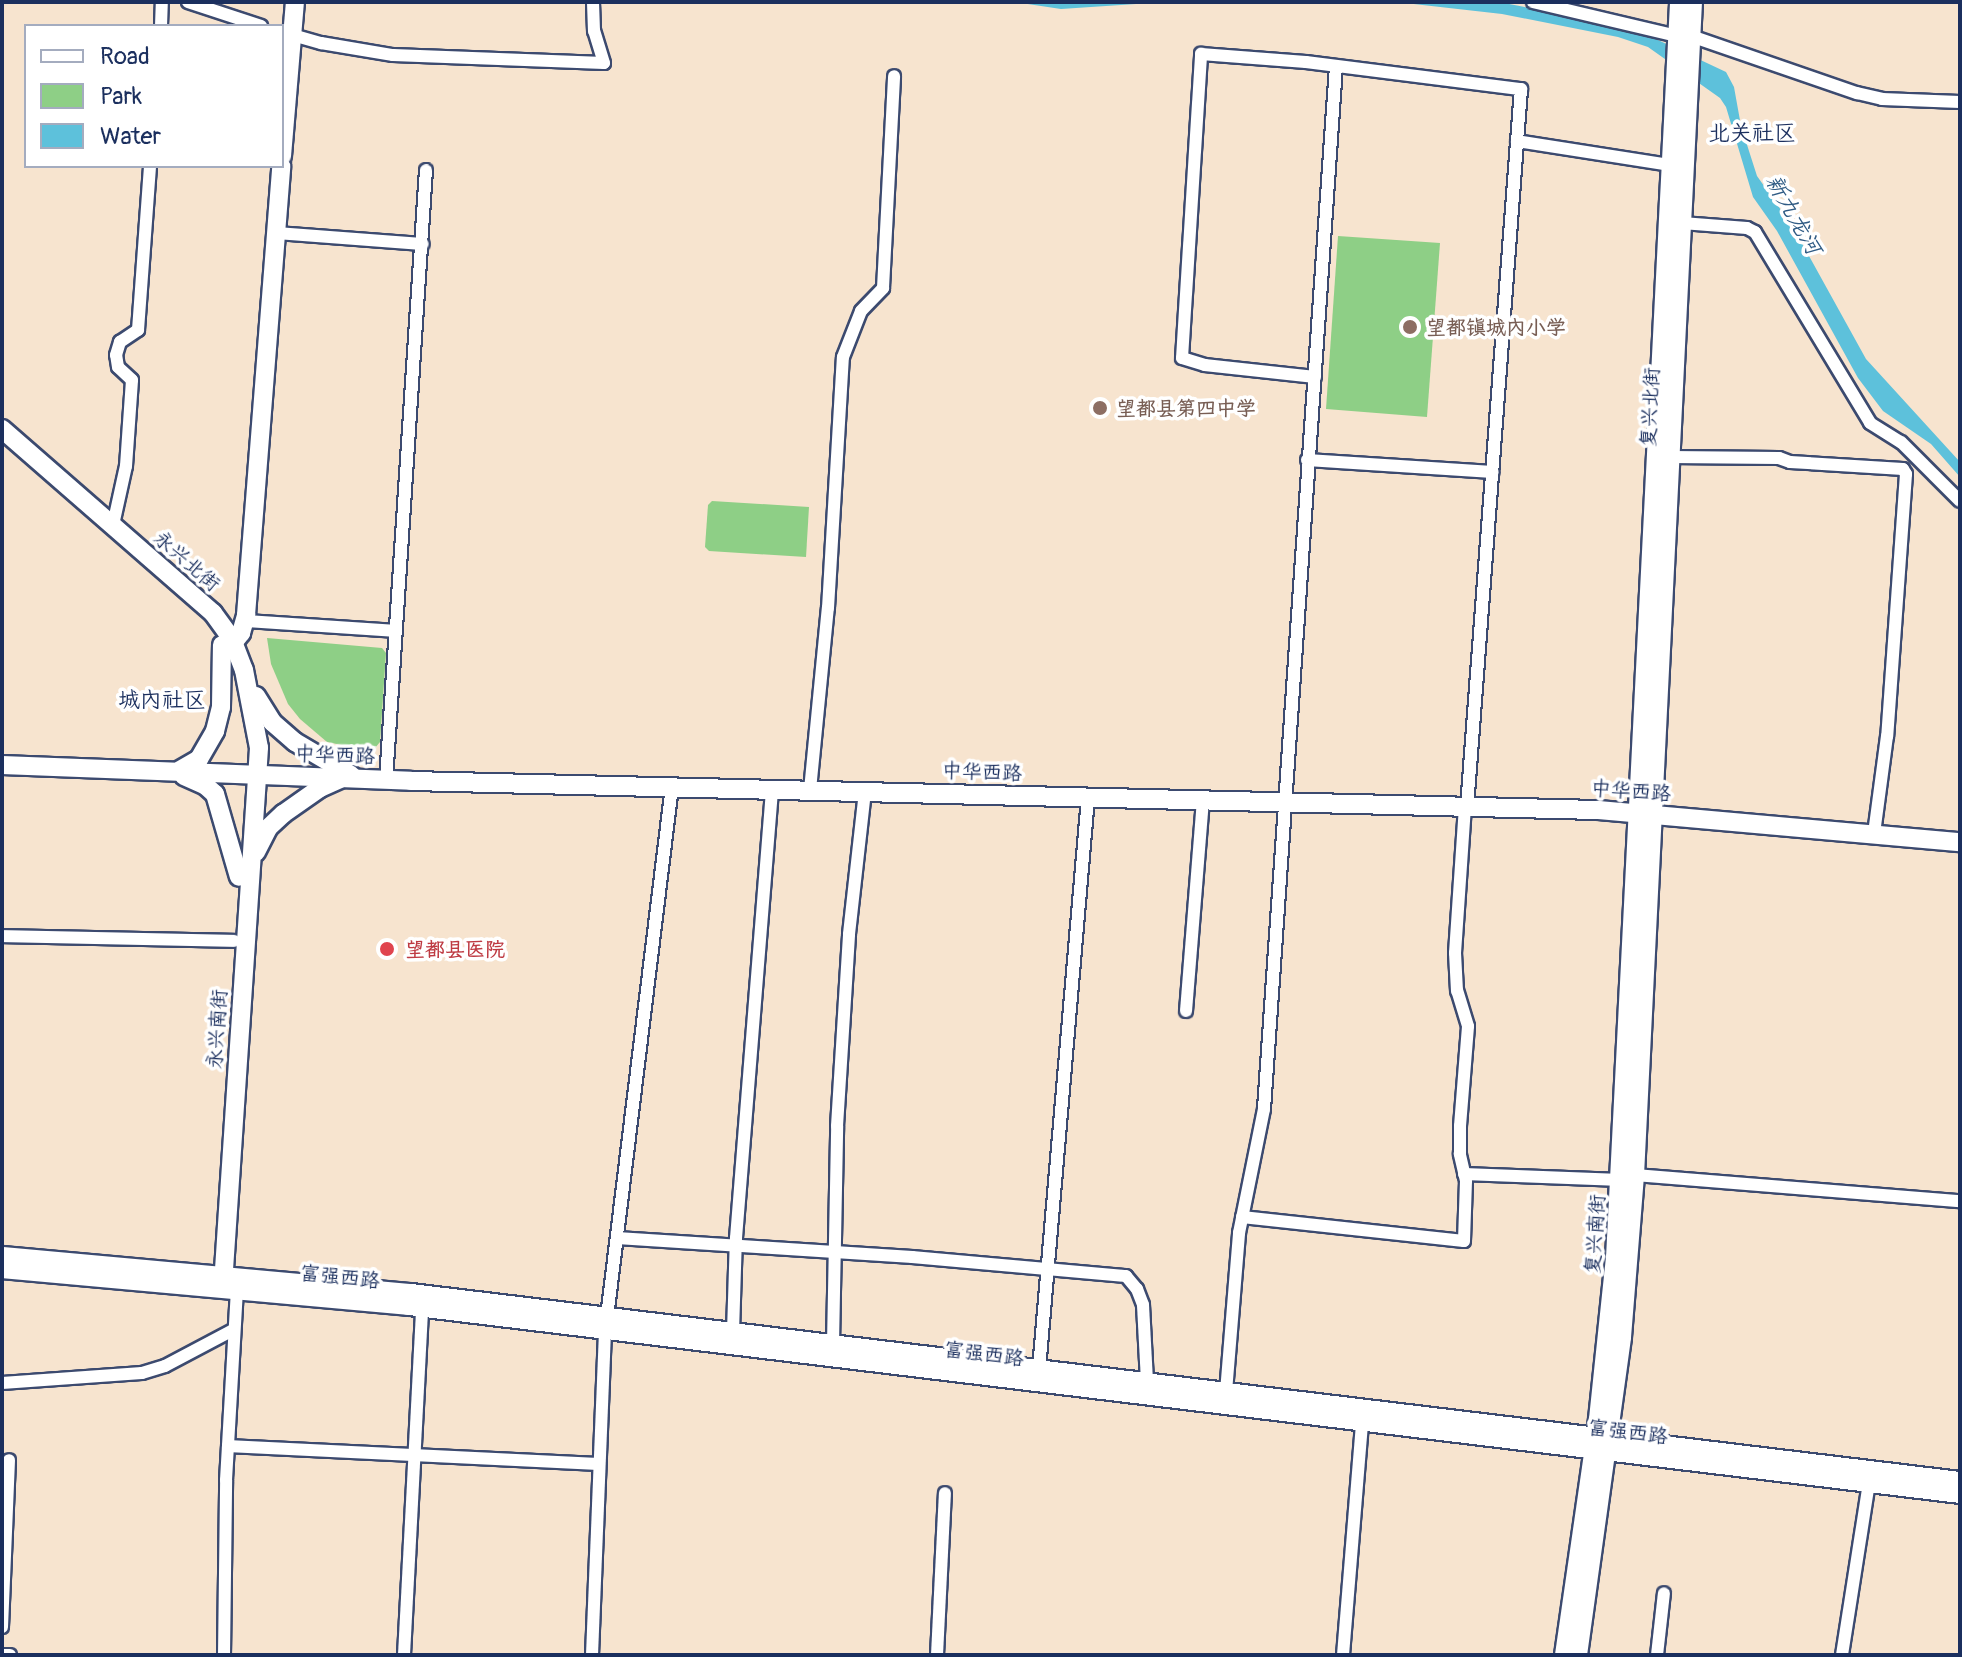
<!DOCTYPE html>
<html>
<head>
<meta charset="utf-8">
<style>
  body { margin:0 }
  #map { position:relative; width:1962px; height:1657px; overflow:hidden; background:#f7e4cf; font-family:Pangolin,"LXGW WenKai TC",sans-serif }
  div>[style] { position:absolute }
  .green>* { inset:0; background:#8ecf86 }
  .water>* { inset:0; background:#5dc1db }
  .roads { filter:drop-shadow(2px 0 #3c4a6f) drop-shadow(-2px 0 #3c4a6f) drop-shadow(0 2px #3c4a6f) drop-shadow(0 -2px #3c4a6f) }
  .street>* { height:12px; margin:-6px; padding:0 6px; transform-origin:6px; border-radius:6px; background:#fff }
  .secondary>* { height:18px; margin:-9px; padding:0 9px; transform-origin:9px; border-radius:9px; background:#fff }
  .dots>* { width:22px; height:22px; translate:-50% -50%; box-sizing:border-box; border:4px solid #fff; border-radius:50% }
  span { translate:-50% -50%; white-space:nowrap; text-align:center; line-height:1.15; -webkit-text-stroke:7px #fff; paint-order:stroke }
  .education-label { font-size:20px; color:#785e54; font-weight:700 }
  .left { translate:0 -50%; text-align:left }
  .street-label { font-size:20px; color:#1b2f5e }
  .health-label { font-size:20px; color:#be3a42; font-weight:700 }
  .neighbourhood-label { font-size:22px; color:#1b2f5e }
  .water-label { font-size:22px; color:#2f5b84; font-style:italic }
  .frame { position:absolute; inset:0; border:4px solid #1b2f5e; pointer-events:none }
  .legend { position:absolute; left:24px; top:24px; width:260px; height:144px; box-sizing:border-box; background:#fff; border:2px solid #a4acbf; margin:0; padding:10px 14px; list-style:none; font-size:24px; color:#1b2f5e }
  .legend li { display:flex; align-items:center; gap:16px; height:40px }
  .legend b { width:40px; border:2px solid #a4acbf }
</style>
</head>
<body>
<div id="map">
  <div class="green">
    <i style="clip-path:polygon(1338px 236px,1440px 243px,1427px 417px,1326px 409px)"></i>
    <i style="clip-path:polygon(712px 501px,809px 507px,806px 557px,709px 551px,705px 547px,708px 505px)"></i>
    <i style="clip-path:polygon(267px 638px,382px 648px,386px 653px,380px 742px,375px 748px,366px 750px,327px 742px,300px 719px,288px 704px,271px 664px)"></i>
  </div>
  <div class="water">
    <i style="clip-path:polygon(1014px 2px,1166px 2px,1061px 9px)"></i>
    <i style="clip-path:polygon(1396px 2px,1499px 2px,1560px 14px,1641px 32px,1726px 72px,1734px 87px,1741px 126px,1757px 176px,1793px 227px,1866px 359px,1960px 462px,1960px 477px,1931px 444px,1883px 411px,1858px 378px,1777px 231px,1753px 197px,1726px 107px,1720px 98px,1648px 47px,1618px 37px,1502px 14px)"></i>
  </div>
  <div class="roads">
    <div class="street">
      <i style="left:188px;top:2px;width:77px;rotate:18.2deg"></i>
      <i style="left:1533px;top:2px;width:148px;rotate:13.3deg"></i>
      <i style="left:161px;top:26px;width:24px;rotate:-88deg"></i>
      <i style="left:282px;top:32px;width:41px;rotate:15.8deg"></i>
      <i style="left:321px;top:43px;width:73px;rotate:9.5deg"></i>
      <i style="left:393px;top:55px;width:211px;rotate:2.2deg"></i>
      <i style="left:604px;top:63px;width:34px;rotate:-107deg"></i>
      <i style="left:594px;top:31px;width:29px;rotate:-92deg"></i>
      <i style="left:1691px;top:36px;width:176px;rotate:19deg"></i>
      <i style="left:1857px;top:93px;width:26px;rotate:13deg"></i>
      <i style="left:1882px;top:99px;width:78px;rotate:2.2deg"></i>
      <i style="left:1517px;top:141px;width:156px;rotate:8.9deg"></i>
      <i style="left:1682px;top:223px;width:65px;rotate:4.4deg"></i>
      <i style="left:1747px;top:228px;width:9px;rotate:27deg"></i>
      <i style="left:1755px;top:232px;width:223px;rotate:58.9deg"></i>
      <i style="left:1870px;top:423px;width:36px;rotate:32deg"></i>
      <i style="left:1901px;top:442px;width:83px;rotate:45deg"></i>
      <i style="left:276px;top:233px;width:147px;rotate:4.3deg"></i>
      <i style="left:1315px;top:377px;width:111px;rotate:-173.8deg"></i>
      <i style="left:1205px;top:365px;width:24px;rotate:-163deg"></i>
      <i style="left:1182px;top:358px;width:305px;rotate:-86.4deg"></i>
      <i style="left:1201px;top:54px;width:105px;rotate:4.4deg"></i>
      <i style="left:1306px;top:62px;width:217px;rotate:7.2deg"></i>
      <i style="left:1521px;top:89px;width:720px;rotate:94.3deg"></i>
      <i style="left:1670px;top:457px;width:109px;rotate:0.5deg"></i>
      <i style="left:1779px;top:458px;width:12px;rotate:20deg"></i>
      <i style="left:1790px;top:462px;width:113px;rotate:3.5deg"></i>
      <i style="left:1903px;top:469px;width:6px;rotate:59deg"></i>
      <i style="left:1906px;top:474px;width:263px;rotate:94.1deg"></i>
      <i style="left:1887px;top:736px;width:99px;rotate:97.6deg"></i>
      <i style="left:1307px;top:460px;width:186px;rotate:3.7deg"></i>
      <i style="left:113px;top:525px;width:60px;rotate:-77.6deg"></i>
      <i style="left:126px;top:466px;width:86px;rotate:-86deg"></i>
      <i style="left:132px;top:380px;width:19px;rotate:-137deg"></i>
      <i style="left:118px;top:367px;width:12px;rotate:-99deg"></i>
      <i style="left:116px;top:355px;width:14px;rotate:-73deg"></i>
      <i style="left:120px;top:342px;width:22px;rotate:-34deg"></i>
      <i style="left:138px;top:330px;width:164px;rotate:-85.8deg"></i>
      <i style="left:245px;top:621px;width:150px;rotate:3.8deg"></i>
      <i style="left:386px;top:780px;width:611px;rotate:-86.25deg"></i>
      <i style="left:810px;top:790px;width:183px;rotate:-84.4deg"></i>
      <i style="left:828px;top:608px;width:251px;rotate:-86.6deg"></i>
      <i style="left:843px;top:357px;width:49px;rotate:-68.6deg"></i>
      <i style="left:861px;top:311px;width:32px;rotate:-46deg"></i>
      <i style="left:883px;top:288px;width:212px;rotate:-87deg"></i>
      <i style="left:2px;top:936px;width:232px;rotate:1.2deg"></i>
      <i style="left:1186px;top:1011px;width:212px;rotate:-85.4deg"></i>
      <i style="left:1464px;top:1174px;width:157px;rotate:2.2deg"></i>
      <i style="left:1635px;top:1175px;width:326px;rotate:4.6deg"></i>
      <i style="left:1242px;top:1217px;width:223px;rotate:6.2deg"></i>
      <i style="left:1464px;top:1241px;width:60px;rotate:-88.1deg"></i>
      <i style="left:1466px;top:1181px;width:28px;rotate:-103deg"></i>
      <i style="left:1460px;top:1154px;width:28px;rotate:-90deg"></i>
      <i style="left:1460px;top:1126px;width:100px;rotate:-85.4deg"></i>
      <i style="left:1468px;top:1026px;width:37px;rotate:-107deg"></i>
      <i style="left:1457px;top:991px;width:38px;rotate:-93deg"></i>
      <i style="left:1455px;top:953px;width:146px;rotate:-86.1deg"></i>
      <i style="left:617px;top:1238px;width:296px;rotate:3.7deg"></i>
      <i style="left:912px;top:1257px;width:215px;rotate:5.1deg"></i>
      <i style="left:1126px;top:1276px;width:17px;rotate:50deg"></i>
      <i style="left:1137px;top:1289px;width:17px;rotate:69deg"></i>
      <i style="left:1143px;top:1305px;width:77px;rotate:87deg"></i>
      <i style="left:607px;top:1317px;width:535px;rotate:-83.02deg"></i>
      <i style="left:733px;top:1332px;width:94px;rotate:-88.2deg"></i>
      <i style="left:736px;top:1238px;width:450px;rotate:-85.4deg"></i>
      <i style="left:833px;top:1344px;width:218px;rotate:-88.9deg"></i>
      <i style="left:837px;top:1126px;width:192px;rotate:-86.4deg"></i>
      <i style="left:849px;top:934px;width:144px;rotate:-83.6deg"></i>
      <i style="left:1039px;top:1369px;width:574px;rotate:-85.1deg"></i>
      <i style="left:2px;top:1383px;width:140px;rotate:-4.1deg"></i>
      <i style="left:142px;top:1373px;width:24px;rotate:-17deg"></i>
      <i style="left:165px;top:1366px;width:77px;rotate:-27.9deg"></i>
      <i style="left:1226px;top:1392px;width:160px;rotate:-85.3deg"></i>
      <i style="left:1239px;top:1233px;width:126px;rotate:-78.6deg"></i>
      <i style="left:1264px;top:1109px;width:1045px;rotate:-86.05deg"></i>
      <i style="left:228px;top:1446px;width:370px;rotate:2.8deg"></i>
      <i style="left:2px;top:1627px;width:167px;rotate:-87.6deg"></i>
      <i style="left:2px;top:1655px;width:8px"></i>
      <i style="left:224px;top:1655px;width:175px;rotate:-89.3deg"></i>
      <i style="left:226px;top:1480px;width:191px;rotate:-86.7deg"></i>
      <i style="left:404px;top:1655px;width:347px;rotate:-87deg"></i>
      <i style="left:592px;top:1655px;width:325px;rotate:-87.7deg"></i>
      <i style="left:937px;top:1655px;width:162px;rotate:-87.2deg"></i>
      <i style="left:1343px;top:1655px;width:234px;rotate:-85.3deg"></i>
      <i style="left:1657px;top:1655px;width:62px;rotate:-83.6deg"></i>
      <i style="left:1842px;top:1655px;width:174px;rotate:-81.1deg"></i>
    </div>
    <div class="secondary">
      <i style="left:282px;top:156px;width:155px;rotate:-85.2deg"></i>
      <i style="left:2px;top:429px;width:280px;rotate:41.1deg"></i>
      <i style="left:213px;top:613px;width:32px;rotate:54deg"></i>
      <i style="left:232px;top:639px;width:33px;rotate:69deg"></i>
      <i style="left:244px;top:670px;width:79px;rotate:79.1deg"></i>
      <i style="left:259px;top:748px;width:538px;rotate:93.84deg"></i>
      <i style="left:233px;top:643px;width:13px;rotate:-51deg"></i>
      <i style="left:241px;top:633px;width:19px;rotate:-74deg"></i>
      <i style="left:246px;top:615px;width:450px;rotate:-85.5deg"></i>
      <i style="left:256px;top:696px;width:31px;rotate:58deg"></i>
      <i style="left:272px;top:722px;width:30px;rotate:41deg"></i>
      <i style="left:295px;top:742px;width:65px;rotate:30.5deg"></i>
      <i style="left:2px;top:765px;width:409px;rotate:2.2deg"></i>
      <i style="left:411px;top:781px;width:1188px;rotate:1.4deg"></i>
      <i style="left:1599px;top:810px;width:362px;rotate:5.1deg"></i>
      <i style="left:180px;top:770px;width:22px;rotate:-30deg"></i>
      <i style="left:199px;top:759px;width:32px;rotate:-60deg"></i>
      <i style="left:215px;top:731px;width:25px;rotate:-76deg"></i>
      <i style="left:221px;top:707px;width:62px;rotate:-89.1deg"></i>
      <i style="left:184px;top:776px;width:24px;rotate:24deg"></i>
      <i style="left:206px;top:786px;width:12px;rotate:42deg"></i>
      <i style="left:215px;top:794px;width:86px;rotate:73.9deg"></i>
      <i style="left:256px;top:852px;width:27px;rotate:-63deg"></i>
      <i style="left:268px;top:828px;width:21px;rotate:-43deg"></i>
      <i style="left:283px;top:814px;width:45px;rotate:-35.1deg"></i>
      <i style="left:320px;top:788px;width:22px;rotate:-24deg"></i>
      <i style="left:2px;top:1256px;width:411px;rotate:5.2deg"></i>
      <i style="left:411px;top:1293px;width:1560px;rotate:6.92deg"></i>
      <i style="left:2px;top:1269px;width:409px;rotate:5.2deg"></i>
      <i style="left:409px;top:1306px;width:1562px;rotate:6.91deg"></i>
      <i style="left:1564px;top:1655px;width:238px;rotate:-81.8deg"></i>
      <i style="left:1598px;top:1419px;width:162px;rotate:-84deg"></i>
      <i style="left:1615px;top:1258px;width:1258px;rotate:-87.08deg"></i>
      <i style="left:1578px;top:1655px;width:321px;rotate:-82.1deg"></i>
      <i style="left:1622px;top:1337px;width:163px;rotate:-85.4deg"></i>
      <i style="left:1635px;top:1175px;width:1174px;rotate:-87.17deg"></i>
    </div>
  </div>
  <div class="dots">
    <i style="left:1410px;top:327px;background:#8d6e63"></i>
    <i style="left:1100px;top:408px;background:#8d6e63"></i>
    <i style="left:387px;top:949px;background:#e0444e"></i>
  </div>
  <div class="education-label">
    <span class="left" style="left:1426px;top:327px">望都镇城内小学</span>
    <span class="left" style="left:1116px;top:408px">望都县第四中学</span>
  </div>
  <div class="street-label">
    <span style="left:1650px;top:407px;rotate:-87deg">复兴北街</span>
    <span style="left:187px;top:561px;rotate:41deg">永兴北街</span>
    <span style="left:335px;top:755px;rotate:2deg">中华西路</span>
    <span style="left:982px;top:772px;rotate:2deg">中华西路</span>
    <span style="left:1631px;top:791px;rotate:4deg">中华西路</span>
    <span style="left:217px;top:1029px;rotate:-86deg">永兴南街</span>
    <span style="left:1595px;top:1234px;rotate:-86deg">复兴南街</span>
    <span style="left:340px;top:1277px;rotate:6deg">富强西路</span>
    <span style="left:984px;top:1354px;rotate:7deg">富强西路</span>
    <span style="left:1628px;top:1432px;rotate:7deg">富强西路</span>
  </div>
  <div class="health-label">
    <span class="left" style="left:405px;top:949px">望都县医院</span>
  </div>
  <div class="neighbourhood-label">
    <span style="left:1752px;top:134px">北关社区</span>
    <span style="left:162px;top:701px">城内社区</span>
  </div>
  <div class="water-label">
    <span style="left:1793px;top:215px;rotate:60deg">新九龙河</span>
  </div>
  <div class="frame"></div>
  <ul class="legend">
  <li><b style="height:10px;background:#fff"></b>Road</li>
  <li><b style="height:22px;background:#8ecf86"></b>Park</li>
  <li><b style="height:22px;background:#5dc1db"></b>Water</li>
  </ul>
</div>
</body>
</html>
